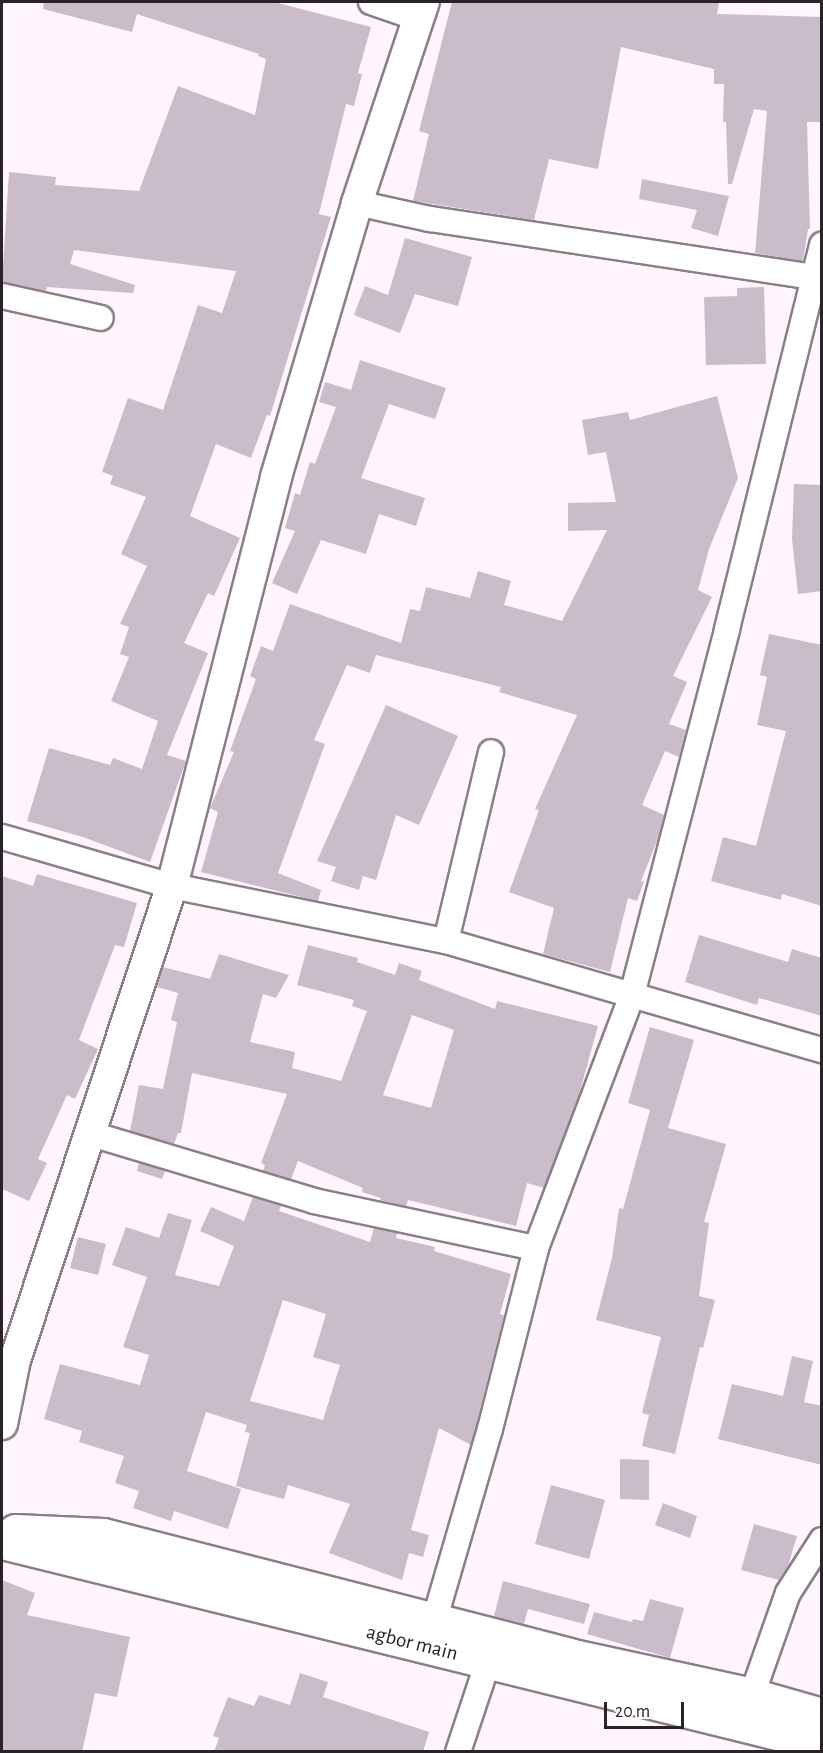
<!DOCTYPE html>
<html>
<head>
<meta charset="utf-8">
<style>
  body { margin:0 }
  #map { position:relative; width:823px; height:1753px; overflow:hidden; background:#fef5fd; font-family:"Alegreya Sans",sans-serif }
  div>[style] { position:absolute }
  .building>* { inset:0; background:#cabcc8 }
  .roads { filter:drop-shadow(2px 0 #8b7e89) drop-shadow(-2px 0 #8b7e89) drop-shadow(0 2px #8b7e89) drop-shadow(0 -2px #8b7e89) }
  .minor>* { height:24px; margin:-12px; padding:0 12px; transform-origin:12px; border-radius:12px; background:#fff }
  .tertiary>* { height:30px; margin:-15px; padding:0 15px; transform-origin:15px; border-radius:15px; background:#fff }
  .secondary>* { height:33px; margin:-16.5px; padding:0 16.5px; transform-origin:16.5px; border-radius:16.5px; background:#fff }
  span { translate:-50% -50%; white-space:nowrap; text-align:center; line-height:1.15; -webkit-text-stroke:5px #fff; paint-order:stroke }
  .street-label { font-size:21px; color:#282327 }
  .frame { position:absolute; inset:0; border:3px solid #282327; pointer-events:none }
  .scale { position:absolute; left:604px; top:1702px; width:80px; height:27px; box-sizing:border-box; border:3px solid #282327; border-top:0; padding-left:8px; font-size:18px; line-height:21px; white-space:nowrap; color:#282327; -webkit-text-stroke:4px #fff; paint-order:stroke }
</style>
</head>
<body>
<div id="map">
  <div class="building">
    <i style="clip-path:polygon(44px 2px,274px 2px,371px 27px,358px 73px,362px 74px,354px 106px,346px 104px,319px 214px,331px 217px,270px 416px,267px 415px,251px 458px,216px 444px,190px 516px,240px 538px,214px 596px,208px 593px,184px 643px,208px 653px,167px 755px,186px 761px,150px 862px,83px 837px,27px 821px,49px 748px,110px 765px,113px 758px,142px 769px,158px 721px,111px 701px,129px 657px,120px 654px,129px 627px,120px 624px,147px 566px,121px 554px,146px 497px,110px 484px,113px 476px,102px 472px,128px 398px,163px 410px,198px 305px,222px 313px,236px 271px,74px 250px,70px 264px,135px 285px,133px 293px,47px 287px,46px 291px,2px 282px,9px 172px,56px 177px,55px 185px,139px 191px,178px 86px,255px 115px,266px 59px,258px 56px,259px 54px,137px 14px,132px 32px,43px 9px)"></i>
    <i style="clip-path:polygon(452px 2px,719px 2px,717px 14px,822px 17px,822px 122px,807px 122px,810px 229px,808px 229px,803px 261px,755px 253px,767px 111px,754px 109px,732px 184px,728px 184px,726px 122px,723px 122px,724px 84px,714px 84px,714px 69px,621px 47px,598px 169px,549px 159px,534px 220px,413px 201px,429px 134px,419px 131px)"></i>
    <i style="clip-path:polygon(642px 179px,729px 196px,718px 236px,691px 228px,697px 210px,639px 199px)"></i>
    <i style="clip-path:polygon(405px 238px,472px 257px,458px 306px,415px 294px,400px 333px,354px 315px,365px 286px,388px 295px)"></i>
    <i style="clip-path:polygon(764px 287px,766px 364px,706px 365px,704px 297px,737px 296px,737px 288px)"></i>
    <i style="clip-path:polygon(360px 360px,446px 388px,435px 419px,389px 404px,361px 478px,425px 498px,416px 526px,379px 514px,366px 554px,321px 540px,297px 594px,272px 583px,295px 531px,285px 528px,295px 493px,300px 495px,310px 462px,315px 464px,336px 407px,319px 402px,325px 382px,351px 390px)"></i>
    <i style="clip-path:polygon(717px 396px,738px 478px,709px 549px,698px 590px,712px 597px,673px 676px,687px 682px,669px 724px,686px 730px,679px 757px,665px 751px,642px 805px,664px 815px,657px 841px,641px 881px,644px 882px,637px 901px,628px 898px,610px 972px,543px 954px,554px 908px,509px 892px,539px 810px,535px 809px,577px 715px,499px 692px,501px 687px,376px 655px,370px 673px,347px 665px,314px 740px,325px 744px,278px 873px,321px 890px,318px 901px,201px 872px,218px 812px,210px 808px,234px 752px,230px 751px,256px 679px,250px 676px,261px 646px,273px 651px,290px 604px,401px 643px,410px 609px,420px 611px,426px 587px,470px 598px,478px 571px,511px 581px,504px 605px,562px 621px,607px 530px,568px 531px,568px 503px,616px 502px,606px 452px,588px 455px,582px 420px,628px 412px,630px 420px)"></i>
    <i style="clip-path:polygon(794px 484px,822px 485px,822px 591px,798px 594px,792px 539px)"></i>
    <i style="clip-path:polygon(769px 634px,822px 645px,822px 906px,782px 894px,781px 900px,711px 881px,723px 837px,756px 846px,786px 731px,757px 725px,767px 677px,760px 675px)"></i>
    <i style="clip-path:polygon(386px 705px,458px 736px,419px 825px,396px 815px,376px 880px,363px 876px,359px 890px,331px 881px,336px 867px,317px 861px)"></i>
    <i style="clip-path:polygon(37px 874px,137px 903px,124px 947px,115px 945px,79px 1040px,98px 1049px,75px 1099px,67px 1095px,38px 1159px,47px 1163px,29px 1201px,2px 1189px,2px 876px,33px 886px)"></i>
    <i style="clip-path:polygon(699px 935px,788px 962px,792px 949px,822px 958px,822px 1016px,759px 998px,757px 1005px,685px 982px)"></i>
    <i style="clip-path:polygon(evenodd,308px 945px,358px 958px,357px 962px,395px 975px,399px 963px,422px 971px,419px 980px,495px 1009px,497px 1001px,598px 1026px,580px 1091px,544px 1188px,527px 1183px,516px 1226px,408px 1200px,406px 1206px,380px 1200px,381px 1198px,362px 1192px,363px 1188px,298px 1161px,291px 1179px,263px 1171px,265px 1165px,261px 1163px,287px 1094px,192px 1073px,181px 1133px,178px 1133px,174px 1144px,130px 1131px,139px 1085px,163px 1089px,177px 1022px,171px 1020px,178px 993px,157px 987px,163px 967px,210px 979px,219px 954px,289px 975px,276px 998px,263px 994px,250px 1042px,295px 1052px,292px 1068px,341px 1081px,367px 1011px,352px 1006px,354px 1000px,297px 985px,308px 945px,412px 1015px,454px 1030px,431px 1108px,383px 1095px,412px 1015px)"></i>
    <i style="clip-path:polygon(650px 1027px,694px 1040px,668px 1128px,726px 1144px,704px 1222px,709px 1223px,699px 1296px,715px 1300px,703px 1348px,700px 1347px,675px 1454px,642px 1446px,649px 1415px,642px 1413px,661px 1337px,596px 1320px,612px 1258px,619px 1208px,623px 1209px,650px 1110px,628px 1103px)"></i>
    <i style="clip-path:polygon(139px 1163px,165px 1171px,162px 1179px,137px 1171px)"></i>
    <i style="clip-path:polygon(evenodd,253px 1197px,281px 1206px,279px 1211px,370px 1242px,374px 1228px,397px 1233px,396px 1238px,435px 1247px,434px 1251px,511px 1274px,500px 1314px,504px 1315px,471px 1445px,439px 1428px,411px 1530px,429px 1535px,423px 1557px,409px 1553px,402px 1580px,329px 1553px,350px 1504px,288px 1485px,284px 1499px,236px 1486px,250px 1433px,245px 1432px,247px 1425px,206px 1412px,187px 1471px,241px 1489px,228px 1529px,174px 1511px,171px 1521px,133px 1508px,139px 1491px,115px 1483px,124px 1456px,79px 1442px,82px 1431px,44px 1419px,60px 1364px,140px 1385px,149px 1355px,123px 1347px,147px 1277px,112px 1265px,126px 1227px,159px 1238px,168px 1213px,192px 1220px,175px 1275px,219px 1286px,234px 1246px,200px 1231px,211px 1207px,244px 1221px,253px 1197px,283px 1300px,326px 1314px,313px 1357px,340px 1365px,323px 1420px,250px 1401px,283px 1300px)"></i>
    <i style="clip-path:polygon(78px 1237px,106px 1244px,98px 1275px,70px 1268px)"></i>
    <i style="clip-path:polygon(792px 1356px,813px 1361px,804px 1402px,822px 1406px,822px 1465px,718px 1439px,732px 1384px,783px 1396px)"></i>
    <i style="clip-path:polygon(620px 1459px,649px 1460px,649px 1500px,620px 1499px)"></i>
    <i style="clip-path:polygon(551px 1485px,605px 1500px,589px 1559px,535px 1544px)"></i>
    <i style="clip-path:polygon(663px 1503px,697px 1516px,690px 1538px,655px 1525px)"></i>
    <i style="clip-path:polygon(754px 1524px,797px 1536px,788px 1566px,779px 1580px,741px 1570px)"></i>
    <i style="clip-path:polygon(2px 1580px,35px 1593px,27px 1615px,130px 1637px,117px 1697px,95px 1693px,82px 1752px,2px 1752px)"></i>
    <i style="clip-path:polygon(503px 1581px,590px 1604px,584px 1624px,528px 1609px,524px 1624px,494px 1616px)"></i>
    <i style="clip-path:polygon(650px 1599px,684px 1608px,670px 1658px,587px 1634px,594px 1612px,632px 1622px,633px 1619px,643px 1621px)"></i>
    <i style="clip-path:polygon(300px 1673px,328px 1682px,323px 1697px,429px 1732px,423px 1752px,214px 1752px,219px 1738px,213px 1736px,228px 1697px,254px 1706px,259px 1695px,290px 1705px)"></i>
  </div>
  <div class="roads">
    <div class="minor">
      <i style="left:371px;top:2px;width:52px;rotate:19.1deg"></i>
      <i style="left:357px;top:203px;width:75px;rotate:12.4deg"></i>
      <i style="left:430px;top:219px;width:396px;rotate:8.6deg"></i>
      <i style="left:2px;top:296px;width:101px;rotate:12.5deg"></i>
      <i style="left:2px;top:837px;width:177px;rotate:16.1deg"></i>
      <i style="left:172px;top:886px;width:279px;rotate:11.4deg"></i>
      <i style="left:446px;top:941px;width:391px;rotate:16.2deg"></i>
      <i style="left:446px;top:941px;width:194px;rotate:-76.6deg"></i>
      <i style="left:88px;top:1133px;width:236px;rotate:16.7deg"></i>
      <i style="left:314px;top:1201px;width:227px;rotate:12deg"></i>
      <i style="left:435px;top:1618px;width:197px;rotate:-73.8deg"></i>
      <i style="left:490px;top:1429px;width:187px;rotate:-75.7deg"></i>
      <i style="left:536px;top:1248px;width:271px;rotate:-69.2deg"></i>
      <i style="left:632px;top:995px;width:378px;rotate:-75.4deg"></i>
      <i style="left:727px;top:629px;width:396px;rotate:-76.1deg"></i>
      <i style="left:752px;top:1695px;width:108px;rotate:-70.6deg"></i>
      <i style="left:788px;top:1593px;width:63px;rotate:-57.3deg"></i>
      <i style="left:458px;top:1752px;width:95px;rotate:-71.6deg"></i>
    </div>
    <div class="tertiary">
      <i style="left:2px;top:1424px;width:65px;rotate:-78.5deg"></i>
      <i style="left:15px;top:1360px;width:499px;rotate:-71.7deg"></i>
      <i style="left:172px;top:886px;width:422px;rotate:-75.7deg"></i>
      <i style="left:276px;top:477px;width:286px;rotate:-73.5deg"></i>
      <i style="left:357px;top:203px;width:212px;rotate:-71.6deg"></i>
    </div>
    <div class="secondary">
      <i style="left:15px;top:1531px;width:88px;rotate:2.6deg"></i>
      <i style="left:103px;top:1535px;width:481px;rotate:14.4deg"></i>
      <i style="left:569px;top:1655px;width:187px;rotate:12.3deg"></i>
      <i style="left:752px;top:1695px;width:73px;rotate:15.9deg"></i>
      <i style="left:2px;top:1542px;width:845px;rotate:13.84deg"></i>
    </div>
  </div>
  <div class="street-label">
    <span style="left:412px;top:1643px;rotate:14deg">agbor main</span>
  </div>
  <div class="frame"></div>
  <div class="scale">20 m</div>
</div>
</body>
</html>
